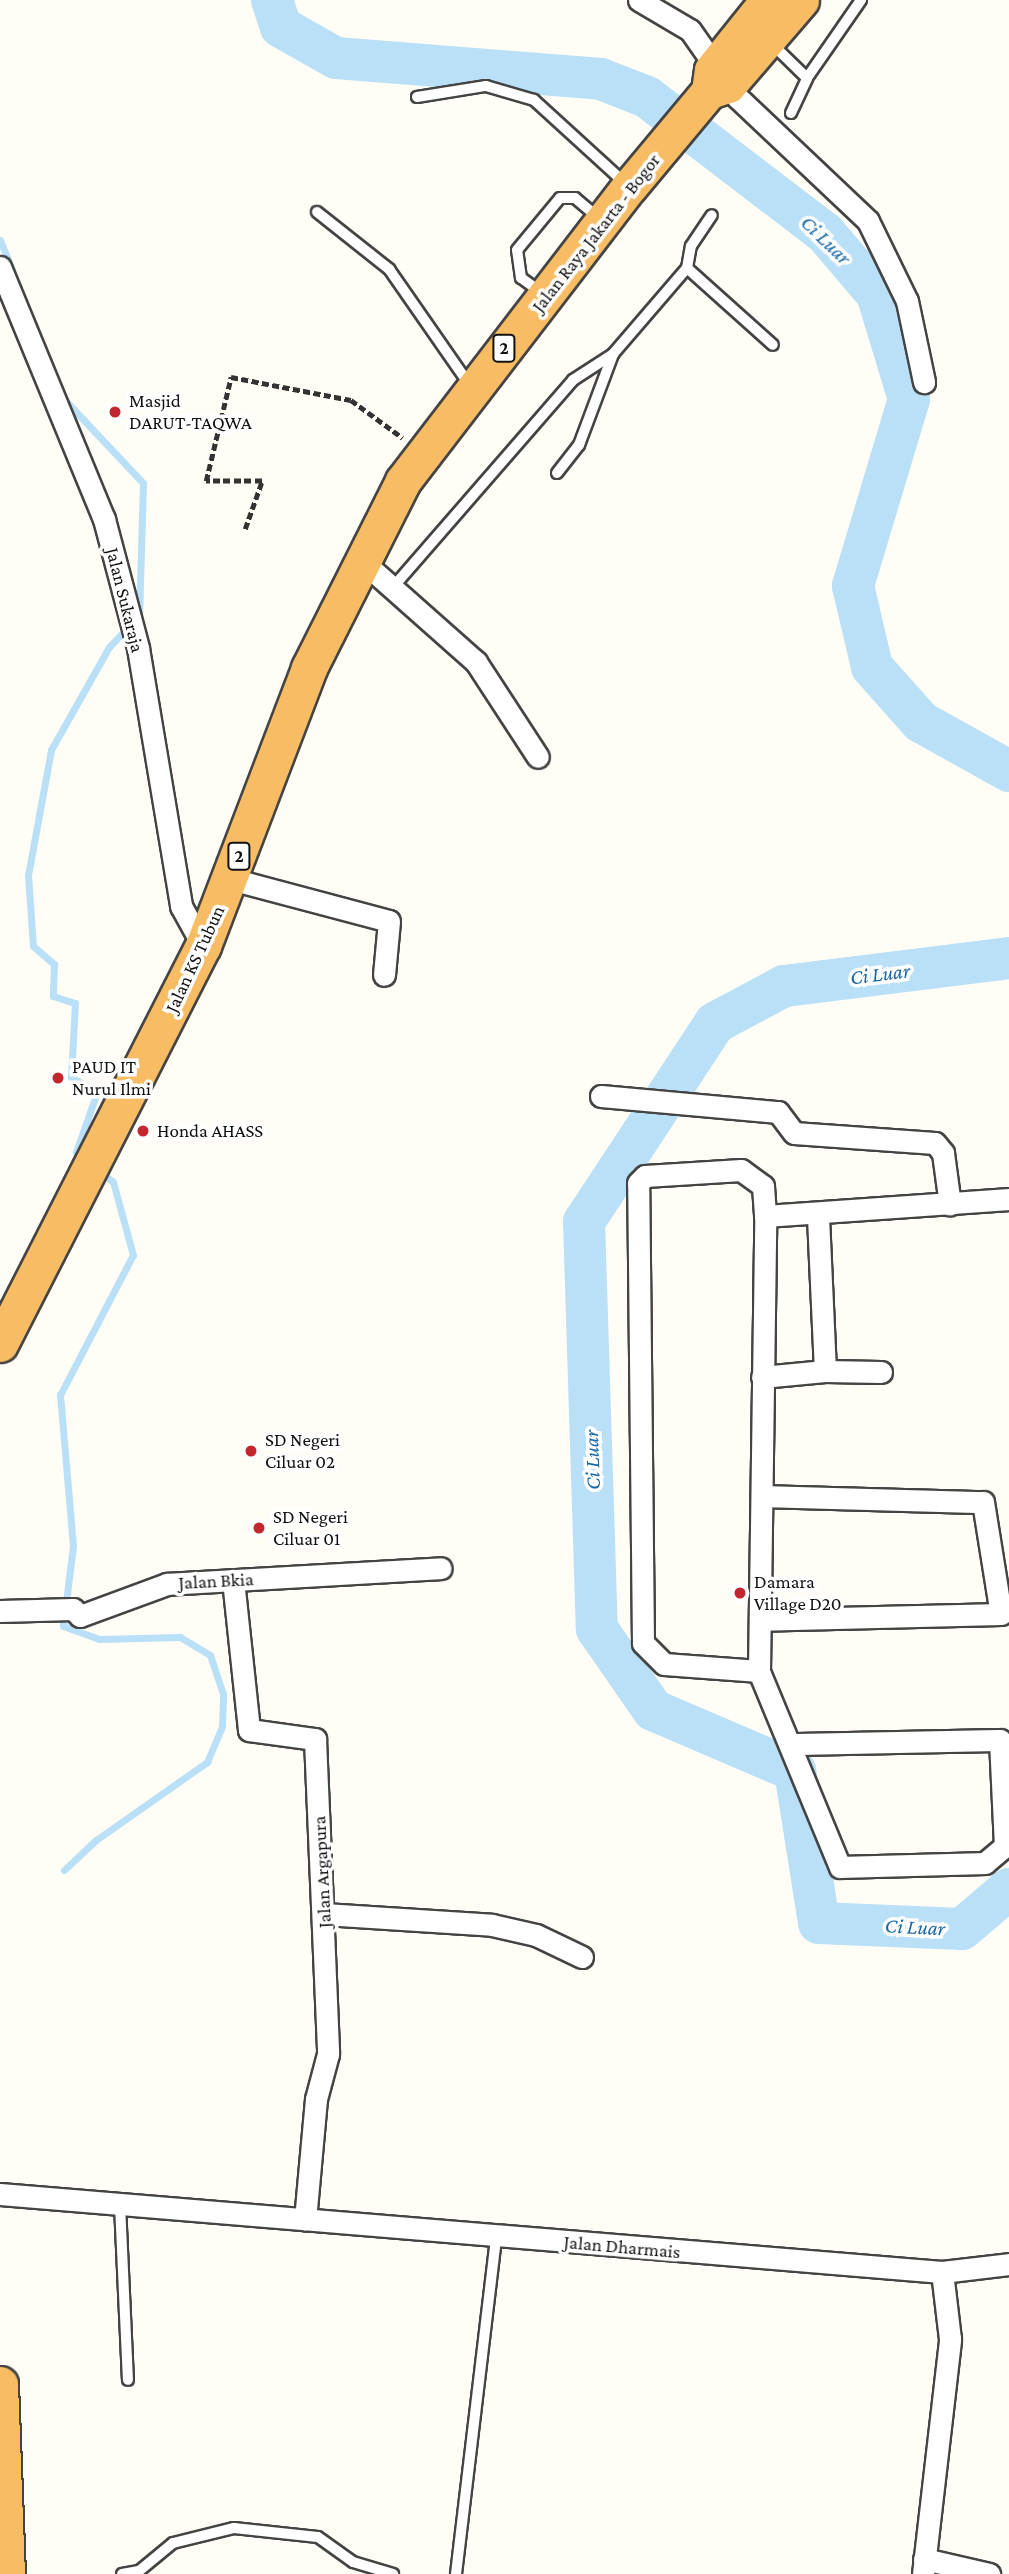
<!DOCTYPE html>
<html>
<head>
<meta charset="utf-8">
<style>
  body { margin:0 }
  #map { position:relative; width:1009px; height:2574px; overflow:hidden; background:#fffdf5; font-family:"Crimson Pro",serif }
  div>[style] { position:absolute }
  .stream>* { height:7px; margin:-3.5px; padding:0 3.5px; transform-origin:3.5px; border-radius:3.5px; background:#b9e0f7 }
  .river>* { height:42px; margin:-21px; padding:0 21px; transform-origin:21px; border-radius:21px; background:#b9e0f7 }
  .path>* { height:4.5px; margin-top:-2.25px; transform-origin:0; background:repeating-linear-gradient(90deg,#333 0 7px,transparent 0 10.5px) }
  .roads { filter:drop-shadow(2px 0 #444) drop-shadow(-2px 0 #444) drop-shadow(0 2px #444) drop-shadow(0 -2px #444) }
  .service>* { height:10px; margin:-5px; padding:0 5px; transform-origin:5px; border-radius:5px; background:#fff }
  .minor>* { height:21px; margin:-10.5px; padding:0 10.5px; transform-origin:10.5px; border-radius:10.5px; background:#fff }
  .trunk>* { height:35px; margin:-17.5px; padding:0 17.5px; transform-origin:17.5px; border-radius:17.5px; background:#f7bc64 }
  .dots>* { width:19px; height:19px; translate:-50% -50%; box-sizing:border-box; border:4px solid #fff; border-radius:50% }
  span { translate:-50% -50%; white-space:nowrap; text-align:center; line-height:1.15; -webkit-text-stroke:7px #fff; paint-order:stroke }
  .shield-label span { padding:2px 5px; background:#fff; border:2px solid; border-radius:5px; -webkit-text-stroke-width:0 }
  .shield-label { font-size:18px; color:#111; font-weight:700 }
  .street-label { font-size:19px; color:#111 }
  .poi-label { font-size:19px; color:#111 }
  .left { translate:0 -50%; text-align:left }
  .water-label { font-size:21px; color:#1768a6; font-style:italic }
</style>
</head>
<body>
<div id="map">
  <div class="stream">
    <i style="left:0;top:240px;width:31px;rotate:68deg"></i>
    <i style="left:62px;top:397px;width:118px;rotate:46.7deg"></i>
    <i style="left:143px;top:483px;width:133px;rotate:91.7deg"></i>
    <i style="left:139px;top:616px;width:43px;rotate:134.1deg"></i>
    <i style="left:109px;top:647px;width:118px;rotate:119.4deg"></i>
    <i style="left:51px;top:750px;width:127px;rotate:100.4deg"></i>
    <i style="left:28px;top:875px;width:71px;rotate:86deg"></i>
    <i style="left:33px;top:946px;width:28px;rotate:41deg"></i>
    <i style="left:54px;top:964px;width:32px;rotate:92deg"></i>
    <i style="left:53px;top:996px;width:23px;rotate:18deg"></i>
    <i style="left:75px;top:1003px;width:74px;rotate:93.1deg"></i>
    <i style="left:71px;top:1077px;width:30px;rotate:30deg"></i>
    <i style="left:97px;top:1092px;width:64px;rotate:109.3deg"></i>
    <i style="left:76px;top:1152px;width:11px;rotate:38deg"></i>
    <i style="left:64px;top:1870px;width:44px;rotate:-43.2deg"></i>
    <i style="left:96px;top:1840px;width:136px;rotate:-35.1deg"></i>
    <i style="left:207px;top:1762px;width:39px;rotate:-67deg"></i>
    <i style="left:222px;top:1726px;width:32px;rotate:-88deg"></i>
    <i style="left:223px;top:1694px;width:41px;rotate:-108.4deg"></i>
    <i style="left:210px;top:1655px;width:35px;rotate:-149deg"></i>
    <i style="left:180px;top:1637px;width:81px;rotate:178.6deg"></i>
    <i style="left:99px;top:1639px;width:38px;rotate:-160deg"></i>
    <i style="left:63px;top:1626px;width:81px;rotate:-82.9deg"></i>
    <i style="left:73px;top:1546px;width:152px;rotate:-94.9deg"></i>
    <i style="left:60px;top:1395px;width:158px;rotate:-62.5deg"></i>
    <i style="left:133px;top:1255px;width:76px;rotate:-105.3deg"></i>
    <i style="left:113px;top:1182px;width:17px;rotate:-140deg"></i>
  </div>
  <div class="river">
    <i style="left:272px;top:0;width:28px;rotate:72deg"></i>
    <i style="left:281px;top:27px;width:63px;rotate:29.4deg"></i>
    <i style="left:336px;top:58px;width:266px;rotate:4.5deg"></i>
    <i style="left:601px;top:79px;width:49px;rotate:21.4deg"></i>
    <i style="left:647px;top:97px;width:224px;rotate:37.4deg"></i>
    <i style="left:825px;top:233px;width:80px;rotate:49.6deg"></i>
    <i style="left:877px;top:294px;width:110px;rotate:73.1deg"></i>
    <i style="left:909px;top:399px;width:195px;rotate:106.7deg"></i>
    <i style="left:853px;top:586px;width:83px;rotate:76.8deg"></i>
    <i style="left:872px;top:667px;width:74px;rotate:48.3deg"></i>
    <i style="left:921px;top:722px;width:101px;rotate:29.1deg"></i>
    <i style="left:1009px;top:958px;width:227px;rotate:172.9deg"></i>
    <i style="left:784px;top:986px;width:78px;rotate:151.8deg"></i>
    <i style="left:715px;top:1023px;width:238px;rotate:123.4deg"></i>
    <i style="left:584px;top:1222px;width:407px;rotate:88.2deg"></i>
    <i style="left:597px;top:1629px;width:98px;rotate:55.3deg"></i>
    <i style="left:653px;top:1710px;width:155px;rotate:23.2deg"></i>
    <i style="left:795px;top:1771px;width:154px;rotate:81deg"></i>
    <i style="left:819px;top:1923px;width:143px;rotate:2.4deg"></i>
    <i style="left:962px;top:1929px;width:62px;rotate:-40.4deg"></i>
  </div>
  <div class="path">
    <i style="left:245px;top:529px;width:51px;rotate:-70.5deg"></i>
    <i style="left:262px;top:481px;width:56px;rotate:180deg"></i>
    <i style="left:206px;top:481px;width:107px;rotate:-76.5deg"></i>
    <i style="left:231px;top:377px;width:122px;rotate:10.9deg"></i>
    <i style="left:351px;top:400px;width:64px;rotate:36.2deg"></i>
  </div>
  <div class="roads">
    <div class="service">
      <i style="left:771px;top:43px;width:50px;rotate:44.2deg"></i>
      <i style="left:417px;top:97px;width:70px;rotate:-9.1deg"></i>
      <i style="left:486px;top:86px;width:50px;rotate:16.3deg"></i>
      <i style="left:534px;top:100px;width:125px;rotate:42.4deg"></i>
      <i style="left:791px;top:113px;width:38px;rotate:-65deg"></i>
      <i style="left:807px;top:78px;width:95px;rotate:-55.3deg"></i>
      <i style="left:317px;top:212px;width:92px;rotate:38.4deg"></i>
      <i style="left:389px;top:269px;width:144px;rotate:55.2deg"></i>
      <i style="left:687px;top:268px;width:22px;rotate:-80deg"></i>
      <i style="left:691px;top:246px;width:37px;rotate:-56deg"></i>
      <i style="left:542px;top:293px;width:26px;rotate:-144deg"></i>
      <i style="left:521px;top:278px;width:28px;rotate:-98deg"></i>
      <i style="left:517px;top:250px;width:67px;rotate:-50.4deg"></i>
      <i style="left:560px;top:198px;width:15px"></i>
      <i style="left:575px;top:198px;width:33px;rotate:40deg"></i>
      <i style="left:557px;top:473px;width:36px;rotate:-52deg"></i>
      <i style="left:579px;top:445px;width:97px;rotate:-69.5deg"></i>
      <i style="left:394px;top:586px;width:273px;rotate:-49deg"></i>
      <i style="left:573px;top:380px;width:48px;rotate:-33deg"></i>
      <i style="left:613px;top:354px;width:113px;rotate:-49.3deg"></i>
      <i style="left:687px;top:268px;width:115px;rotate:41.8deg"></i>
      <i style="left:120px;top:2205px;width:175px;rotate:87.4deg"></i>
      <i style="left:122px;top:2574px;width:17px;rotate:-10deg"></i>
      <i style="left:139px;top:2571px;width:44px;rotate:-39.5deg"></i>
      <i style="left:173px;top:2543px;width:63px;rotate:-13.8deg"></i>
      <i style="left:234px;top:2528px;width:84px;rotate:6.1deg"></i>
      <i style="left:318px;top:2537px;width:43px;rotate:35.5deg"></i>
      <i style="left:353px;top:2562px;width:42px;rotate:16.7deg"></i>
      <i style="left:456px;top:2574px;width:339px;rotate:-83.2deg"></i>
    </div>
    <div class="minor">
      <i style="left:639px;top:0;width:59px;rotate:30.5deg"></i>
      <i style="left:690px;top:30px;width:82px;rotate:55deg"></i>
      <i style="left:737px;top:97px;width:180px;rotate:43.4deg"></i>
      <i style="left:868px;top:221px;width:89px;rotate:64deg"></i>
      <i style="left:907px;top:301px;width:83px;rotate:78.1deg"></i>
      <i style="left:0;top:267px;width:273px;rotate:67.6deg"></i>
      <i style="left:104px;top:519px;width:133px;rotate:75.2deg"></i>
      <i style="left:138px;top:648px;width:262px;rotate:80.5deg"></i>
      <i style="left:181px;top:906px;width:46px;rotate:61.2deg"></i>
      <i style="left:361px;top:560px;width:154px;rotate:41.6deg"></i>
      <i style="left:476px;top:662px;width:113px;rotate:56.9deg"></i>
      <i style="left:231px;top:879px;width:163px;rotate:14.9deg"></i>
      <i style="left:389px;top:921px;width:54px;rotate:95.3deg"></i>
      <i style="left:601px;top:1096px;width:178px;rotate:5.2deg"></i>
      <i style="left:778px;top:1112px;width:26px;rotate:53deg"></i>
      <i style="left:794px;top:1133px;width:141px;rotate:4.1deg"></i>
      <i style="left:935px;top:1143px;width:13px;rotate:51deg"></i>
      <i style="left:943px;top:1153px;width:52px;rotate:82.3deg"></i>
      <i style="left:825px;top:1371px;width:56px;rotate:1deg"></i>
      <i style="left:762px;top:1377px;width:63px;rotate:-5.4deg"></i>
      <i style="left:825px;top:1371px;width:157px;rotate:-92.6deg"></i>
      <i style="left:762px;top:1496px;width:221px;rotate:1.6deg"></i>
      <i style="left:983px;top:1502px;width:113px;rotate:80.9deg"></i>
      <i style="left:1001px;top:1614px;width:238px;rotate:178.6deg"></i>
      <i style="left:233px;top:1580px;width:151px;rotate:83.9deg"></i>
      <i style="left:249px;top:1730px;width:67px;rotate:7.8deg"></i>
      <i style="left:315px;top:1739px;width:315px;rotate:87.6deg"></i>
      <i style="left:328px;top:2054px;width:47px;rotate:104.9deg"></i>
      <i style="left:316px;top:2099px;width:121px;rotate:95.2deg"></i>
      <i style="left:0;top:1611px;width:73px;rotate:-1.6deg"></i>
      <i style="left:73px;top:1609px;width:10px;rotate:45deg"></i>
      <i style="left:80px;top:1616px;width:93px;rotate:-20.2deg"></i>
      <i style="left:167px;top:1584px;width:274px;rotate:-3.3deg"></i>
      <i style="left:759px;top:1671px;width:455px;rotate:-89.2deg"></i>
      <i style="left:794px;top:1744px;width:206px;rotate:-1.1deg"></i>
      <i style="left:1000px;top:1740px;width:106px;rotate:87.3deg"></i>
      <i style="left:1005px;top:1846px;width:26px;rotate:140deg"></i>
      <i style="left:985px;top:1863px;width:145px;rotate:178.4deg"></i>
      <i style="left:840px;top:1867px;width:212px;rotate:-112.5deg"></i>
      <i style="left:759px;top:1671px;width:95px;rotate:-175.8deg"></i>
      <i style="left:664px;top:1664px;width:30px;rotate:-135deg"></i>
      <i style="left:643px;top:1643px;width:460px;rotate:-90.6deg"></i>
      <i style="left:638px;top:1183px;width:10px;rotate:-45deg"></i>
      <i style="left:645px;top:1176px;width:96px;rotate:-3.6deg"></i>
      <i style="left:741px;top:1170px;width:27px;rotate:36deg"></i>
      <i style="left:763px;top:1186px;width:30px;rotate:86deg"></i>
      <i style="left:765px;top:1216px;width:245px;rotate:-4deg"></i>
      <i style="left:324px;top:1914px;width:168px;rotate:3.7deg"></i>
      <i style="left:492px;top:1925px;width:45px;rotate:12.8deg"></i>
      <i style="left:536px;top:1935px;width:51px;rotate:25.6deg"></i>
      <i style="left:0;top:2194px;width:945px;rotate:4.73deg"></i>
      <i style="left:942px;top:2272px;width:67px;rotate:-6.8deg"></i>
      <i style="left:924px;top:2559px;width:67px;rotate:13deg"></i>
      <i style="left:923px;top:2574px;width:237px;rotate:-83.4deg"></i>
      <i style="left:950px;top:2339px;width:67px;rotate:-96.8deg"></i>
    </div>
    <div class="trunk">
      <i style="left:709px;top:91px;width:21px;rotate:-82deg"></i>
      <i style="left:712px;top:70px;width:90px;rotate:-51.3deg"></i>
      <i style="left:0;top:1344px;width:447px;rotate:-63deg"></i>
      <i style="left:203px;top:946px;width:298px;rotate:-69.1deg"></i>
      <i style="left:309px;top:668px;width:209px;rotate:-63.3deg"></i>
      <i style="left:403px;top:481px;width:371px;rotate:-52.5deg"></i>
      <i style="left:629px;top:187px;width:125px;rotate:-50.2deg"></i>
      <i style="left:709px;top:91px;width:20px;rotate:-18deg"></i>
      <i style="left:728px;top:85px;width:112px;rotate:-49.3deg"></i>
      <i style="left:0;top:2384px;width:190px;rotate:87.9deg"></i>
    </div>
  </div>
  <div class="dots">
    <i style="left:115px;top:412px;background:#c4262e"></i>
    <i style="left:58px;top:1078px;background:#c4262e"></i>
    <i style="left:143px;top:1131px;background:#c4262e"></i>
    <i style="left:251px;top:1451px;background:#c4262e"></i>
    <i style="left:259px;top:1528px;background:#c4262e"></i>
    <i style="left:740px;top:1593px;background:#c4262e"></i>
  </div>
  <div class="shield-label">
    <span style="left:504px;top:348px">2</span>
    <span style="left:239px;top:856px">2</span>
  </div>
  <div class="street-label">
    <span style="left:596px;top:233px;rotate:-52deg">Jalan Raya Jakarta - Bogor</span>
    <span style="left:125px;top:600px;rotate:76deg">Jalan Sukaraja</span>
    <span style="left:195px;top:959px;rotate:-65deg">Jalan KS Tubun</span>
    <span style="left:216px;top:1581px;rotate:-3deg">Jalan Bkia</span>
    <span style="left:322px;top:1872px;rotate:-93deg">Jalan Argapura</span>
    <span style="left:622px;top:2247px;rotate:5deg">Jalan Dharmais</span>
  </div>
  <div class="poi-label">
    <span class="left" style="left:129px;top:412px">Masjid<br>DARUT-TAQWA</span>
    <span class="left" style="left:72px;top:1078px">PAUD IT<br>Nurul Ilmi</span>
    <span class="left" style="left:157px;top:1131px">Honda AHASS</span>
    <span class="left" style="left:265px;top:1451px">SD Negeri<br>Ciluar 02</span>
    <span class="left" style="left:273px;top:1528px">SD Negeri<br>Ciluar 01</span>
    <span class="left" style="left:754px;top:1593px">Damara<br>Village D20</span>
  </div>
  <div class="water-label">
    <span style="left:826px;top:240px;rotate:44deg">Ci Luar</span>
    <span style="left:880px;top:974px;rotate:-7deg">Ci Luar</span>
    <span style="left:592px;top:1460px;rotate:-92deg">Ci Luar</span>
    <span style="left:915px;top:1927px;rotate:3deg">Ci Luar</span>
  </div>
</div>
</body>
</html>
